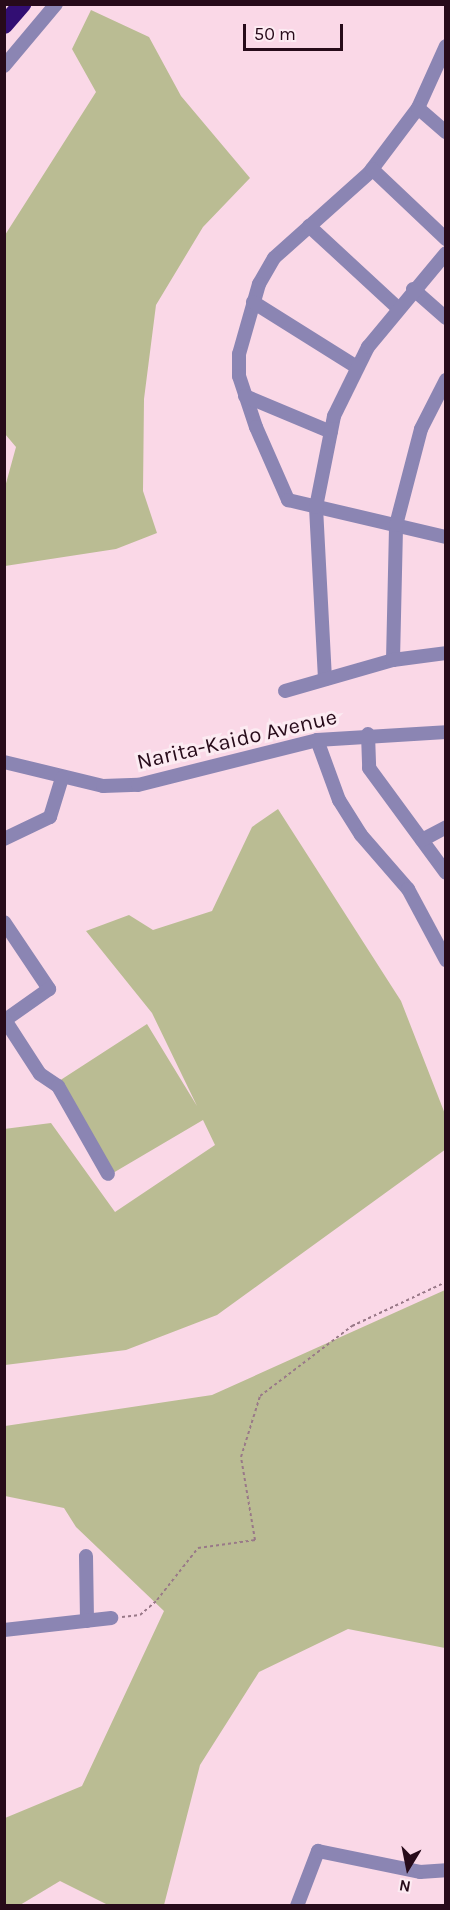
<!DOCTYPE html>
<html>
<head>
<meta charset="utf-8">
<style>
  body { margin:0 }
  #map { position:relative; width:450px; height:1910px; overflow:hidden; background:#fad8e7; font-family:Karla,sans-serif }
  div>[style] { position:absolute }
  .green>* { inset:0; background:#babc93 }
  .path>* { height:2px; margin-top:-1px; transform-origin:0; background:repeating-linear-gradient(90deg,#997988 0 3px,transparent 0 6px) }
  .minor>* { height:14px; margin:-7px; padding:0 7px; transform-origin:7px; border-radius:7px; background:#8b85b3 }
  .highway>* { height:18px; margin:-9px; padding:0 9px; transform-origin:9px; border-radius:9px; background:#320e73 }
  span { translate:-50% -50%; white-space:nowrap; text-align:center; line-height:1.15; -webkit-text-stroke:6px #fcebf2; paint-order:stroke }
  .street-label { font-size:22px; color:#270b1a }
  .frame { position:absolute; inset:0; border:6px solid #270b1a; pointer-events:none }
  .north { position:absolute; left:378px; top:1838px; width:60px; height:60px; -webkit-text-stroke:4px #fcebf2; paint-order:stroke; rotate:190deg; font-size:16px; font-weight:700; line-height:24px; text-align:center; color:#270b1a }
  .north::after { content:''; display:block; margin:auto; width:21px; height:27px; background:#270b1a; clip-path:polygon(50% 0,100% 100%,50% 72%,0 100%) }
  .scale { position:absolute; left:243px; top:24px; width:100px; height:27px; box-sizing:border-box; border:3px solid #270b1a; border-top:0; padding-left:8px; font-size:18px; line-height:21px; white-space:nowrap; color:#270b1a; -webkit-text-stroke:4px #fcebf2; paint-order:stroke }
</style>
</head>
<body>
<div id="map">
  <div class="green">
    <i style="clip-path:polygon(91px 10px,149px 37px,181px 96px,250px 178px,203px 227px,156px 305px,144px 399px,143px 491px,157px 533px,116px 549px,5px 566px,5px 487px,16px 447px,5px 434px,5px 235px,96px 92px,72px 49px)"></i>
    <i style="clip-path:polygon(278px 809px,401px 1001px,445px 1114px,446px 1149px,217px 1315px,126px 1350px,5px 1365px,4px 1129px,51px 1123px,115px 1212px,215px 1145px,203px 1120px,113px 1173px,59px 1081px,147px 1024px,197px 1106px,152px 1013px,86px 931px,129px 915px,153px 930px,212px 911px,252px 827px)"></i>
    <i style="clip-path:polygon(445px 1290px,445px 1648px,348px 1629px,259px 1672px,200px 1765px,164px 1905px,108px 1905px,60px 1881px,20px 1905px,5px 1905px,5px 1818px,82px 1786px,164px 1611px,76px 1527px,64px 1508px,5px 1496px,5px 1426px,212px 1395px)"></i>
  </div>
  <div class="path">
    <i style="left:122px;top:1617px;width:18px;rotate:-6deg"></i>
    <i style="left:140px;top:1615px;width:23px;rotate:-41deg"></i>
    <i style="left:157px;top:1600px;width:66px;rotate:-51.7deg"></i>
    <i style="left:198px;top:1548px;width:58px;rotate:-8deg"></i>
    <i style="left:255px;top:1540px;width:84px;rotate:-99.6deg"></i>
    <i style="left:241px;top:1457px;width:64px;rotate:-72.7deg"></i>
    <i style="left:260px;top:1396px;width:116px;rotate:-37.3deg"></i>
    <i style="left:352px;top:1326px;width:104px;rotate:-25.1deg"></i>
  </div>
  <div class="minor">
    <i style="left:446px;top:46px;width:68px;rotate:114.3deg"></i>
    <i style="left:418px;top:108px;width:81px;rotate:127deg"></i>
    <i style="left:369px;top:173px;width:127px;rotate:138.2deg"></i>
    <i style="left:274px;top:258px;width:30px;rotate:120deg"></i>
    <i style="left:259px;top:284px;width:73px;rotate:105.9deg"></i>
    <i style="left:239px;top:354px;width:22px;rotate:90deg"></i>
    <i style="left:239px;top:376px;width:54px;rotate:71.6deg"></i>
    <i style="left:256px;top:427px;width:80px;rotate:66.3deg"></i>
    <i style="left:288px;top:500px;width:162px;rotate:13.2deg"></i>
    <i style="left:4px;top:66px;width:81px;rotate:-50deg"></i>
    <i style="left:418px;top:108px;width:37px;rotate:41deg"></i>
    <i style="left:372px;top:169px;width:102px;rotate:43.4deg"></i>
    <i style="left:309px;top:226px;width:121px;rotate:42.7deg"></i>
    <i style="left:413px;top:289px;width:44px;rotate:41.3deg"></i>
    <i style="left:253px;top:302px;width:120px;rotate:32.1deg"></i>
    <i style="left:245px;top:396px;width:93px;rotate:22.7deg"></i>
    <i style="left:393px;top:660px;width:135px;rotate:-88.7deg"></i>
    <i style="left:396px;top:525px;width:99px;rotate:-75.4deg"></i>
    <i style="left:421px;top:429px;width:55px;rotate:-63deg"></i>
    <i style="left:325px;top:679px;width:172px;rotate:-93deg"></i>
    <i style="left:316px;top:507px;width:93px;rotate:-78.8deg"></i>
    <i style="left:334px;top:416px;width:77px;rotate:-63.8deg"></i>
    <i style="left:368px;top:347px;width:122px;rotate:-50.3deg"></i>
    <i style="left:285px;top:691px;width:112px;rotate:-16deg"></i>
    <i style="left:393px;top:660px;width:53px;rotate:-7.5deg"></i>
    <i style="left:368px;top:734px;width:34px;rotate:88deg"></i>
    <i style="left:369px;top:768px;width:130px;rotate:53.7deg"></i>
    <i style="left:317px;top:740px;width:64px;rotate:69.9deg"></i>
    <i style="left:339px;top:800px;width:41px;rotate:57.8deg"></i>
    <i style="left:361px;top:835px;width:72px;rotate:49deg"></i>
    <i style="left:408px;top:889px;width:81px;rotate:61.8deg"></i>
    <i style="left:4px;top:762px;width:102px;rotate:13.6deg"></i>
    <i style="left:103px;top:786px;width:35px;rotate:-2deg"></i>
    <i style="left:138px;top:785px;width:185px;rotate:-14.1deg"></i>
    <i style="left:317px;top:740px;width:129px;rotate:-3.5deg"></i>
    <i style="left:4px;top:839px;width:51px;rotate:-25.6deg"></i>
    <i style="left:50px;top:817px;width:41px;rotate:-72.9deg"></i>
    <i style="left:422px;top:840px;width:27px;rotate:-28deg"></i>
    <i style="left:4px;top:922px;width:81px;rotate:56.1deg"></i>
    <i style="left:49px;top:989px;width:54px;rotate:144.8deg"></i>
    <i style="left:5px;top:1020px;width:64px;rotate:57.1deg"></i>
    <i style="left:40px;top:1074px;width:22px;rotate:34deg"></i>
    <i style="left:58px;top:1086px;width:101px;rotate:60.4deg"></i>
    <i style="left:86px;top:1556px;width:65px;rotate:89.1deg"></i>
    <i style="left:4px;top:1630px;width:108px;rotate:-6.4deg"></i>
    <i style="left:297px;top:1906px;width:59px;rotate:-69.1deg"></i>
    <i style="left:318px;top:1851px;width:104px;rotate:11.6deg"></i>
    <i style="left:420px;top:1872px;width:26px;rotate:-4deg"></i>
  </div>
  <div class="highway">
    <i style="left:4px;top:25px;width:28px;rotate:-49deg"></i>
  </div>
  <div class="street-label">
    <span style="left:237px;top:740px;rotate:-13deg">Narita-Kaido Avenue</span>
  </div>
  <div class="frame"></div>
  <div class="north">N</div>
  <div class="scale">50 m</div>
</div>
</body>
</html>
